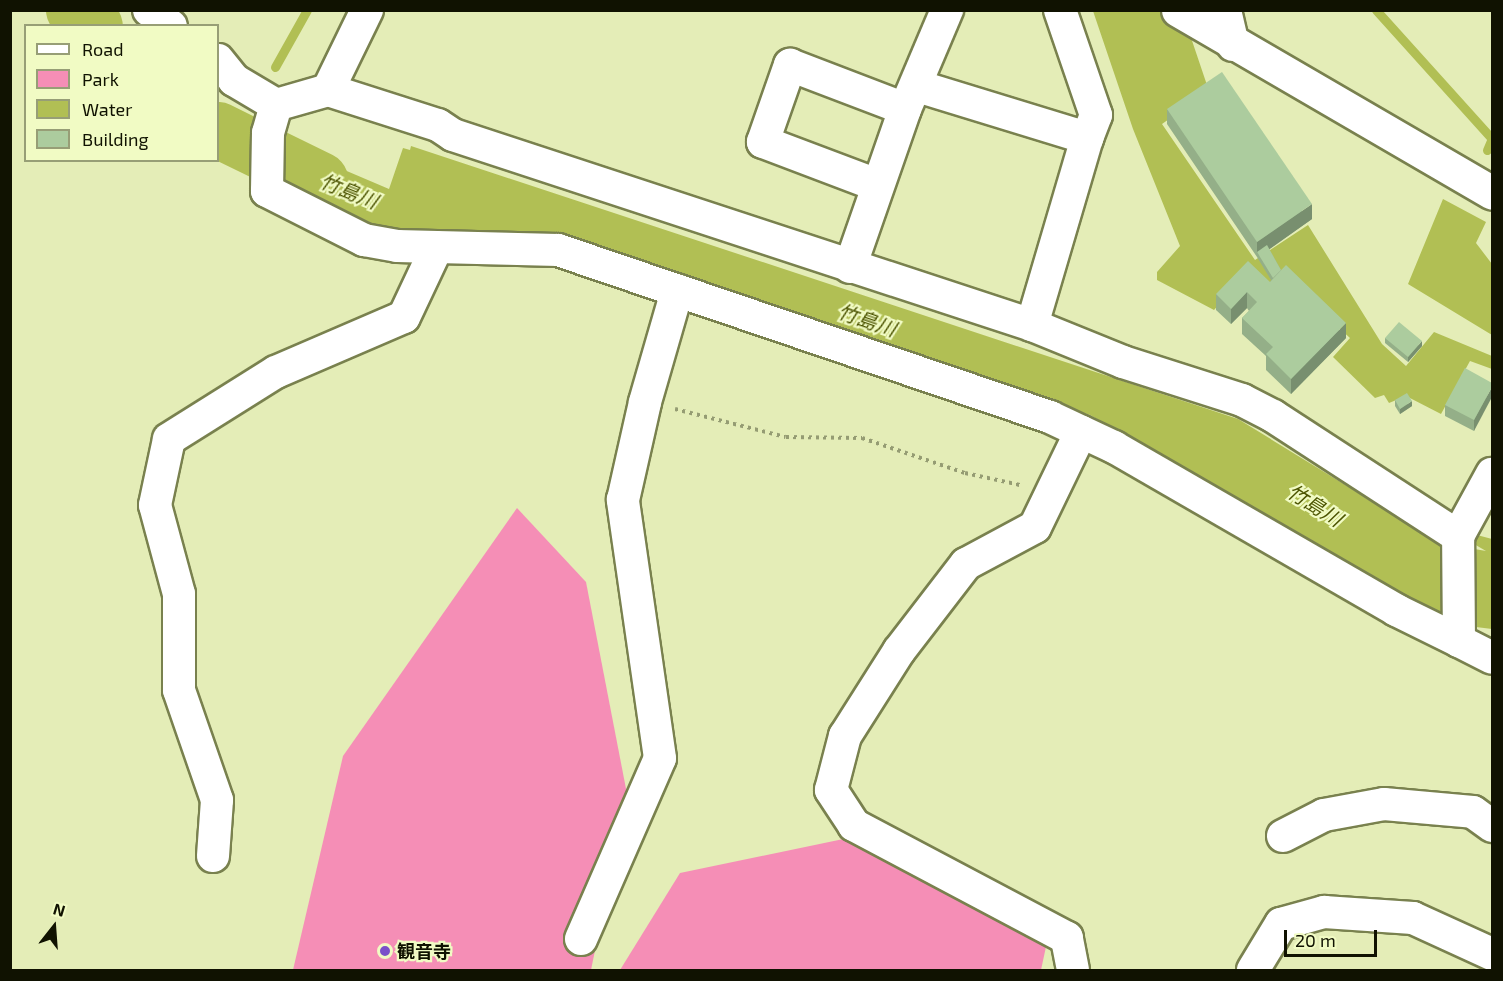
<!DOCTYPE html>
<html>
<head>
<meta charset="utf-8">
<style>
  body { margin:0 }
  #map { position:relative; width:1503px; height:981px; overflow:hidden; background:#e4edb7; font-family:"Exo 2","Noto Sans JP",sans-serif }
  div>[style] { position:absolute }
  .green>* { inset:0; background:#f58eb6 }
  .water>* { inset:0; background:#b1bf54 }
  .stream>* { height:9px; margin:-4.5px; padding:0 4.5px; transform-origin:4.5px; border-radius:4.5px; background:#b1bf54 }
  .river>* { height:56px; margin:-28px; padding:0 28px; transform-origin:28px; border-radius:28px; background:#b1bf54 }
  .path>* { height:4px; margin-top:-2px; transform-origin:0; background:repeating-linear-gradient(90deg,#959c73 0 3px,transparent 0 7.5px) }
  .roads { filter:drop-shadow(2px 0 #79814e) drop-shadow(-2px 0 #79814e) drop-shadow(0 2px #79814e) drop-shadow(0 -2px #79814e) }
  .minor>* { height:32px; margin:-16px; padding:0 16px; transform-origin:16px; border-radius:16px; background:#fff }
  .tertiary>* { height:33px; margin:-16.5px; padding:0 16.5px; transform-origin:16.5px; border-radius:16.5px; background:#fff }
  .wall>* { inset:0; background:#94af88 }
  .shaded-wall>* { inset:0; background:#788f6f }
  .building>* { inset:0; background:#accc9e }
  .dots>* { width:16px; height:16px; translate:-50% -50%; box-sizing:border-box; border:3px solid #f1fbc4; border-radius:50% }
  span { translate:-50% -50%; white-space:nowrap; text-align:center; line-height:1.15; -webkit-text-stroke:4.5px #f1fbc4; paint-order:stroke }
  .poi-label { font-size:18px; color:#101201; font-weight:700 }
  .left { translate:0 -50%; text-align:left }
  .water-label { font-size:20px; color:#4c5400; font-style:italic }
  .frame { position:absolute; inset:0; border:12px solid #101201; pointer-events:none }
  .legend { position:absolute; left:24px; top:24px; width:195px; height:138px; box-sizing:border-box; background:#f1fbc4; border:2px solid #979e76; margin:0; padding:8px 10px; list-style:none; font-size:18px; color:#101201 }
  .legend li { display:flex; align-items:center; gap:12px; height:30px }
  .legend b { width:30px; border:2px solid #979e76 }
  .north { position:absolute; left:24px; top:897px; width:60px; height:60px; -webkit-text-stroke:4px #f1fbc4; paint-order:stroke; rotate:17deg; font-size:16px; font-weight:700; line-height:24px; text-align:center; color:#101201 }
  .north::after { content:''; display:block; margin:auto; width:21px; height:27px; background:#101201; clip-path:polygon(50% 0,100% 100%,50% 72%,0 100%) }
  .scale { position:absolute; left:1284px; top:930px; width:93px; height:27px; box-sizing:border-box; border:3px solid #101201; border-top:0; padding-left:8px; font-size:18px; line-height:21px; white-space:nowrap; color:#101201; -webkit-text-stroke:4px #f1fbc4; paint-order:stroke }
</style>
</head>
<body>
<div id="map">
  <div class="green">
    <i style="clip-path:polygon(517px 508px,586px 582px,627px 794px,591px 970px,293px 970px,343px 756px)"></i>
    <i style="clip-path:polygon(853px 837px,1047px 942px,1041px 970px,620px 970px,680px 873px)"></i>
  </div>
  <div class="water">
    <i style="clip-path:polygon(1093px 11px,1182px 11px,1209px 91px,1162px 124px,1255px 260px,1308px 225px,1382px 344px,1406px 366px,1434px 332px,1492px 356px,1492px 369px,1470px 361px,1441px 414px,1406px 396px,1389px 403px,1384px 395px,1375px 398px,1333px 357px,1350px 338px,1286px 279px,1269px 295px,1247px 274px,1214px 310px,1157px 280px,1157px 272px,1180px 246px,1133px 129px)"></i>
    <i style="clip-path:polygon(281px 143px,389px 189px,403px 148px,410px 150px,411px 146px,1238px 419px,1440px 543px,1486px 551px,1474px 544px,1477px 535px,1492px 539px,1492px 629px,1476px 627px,1411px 601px,1090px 415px,738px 300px,739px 294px,728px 291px,724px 296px,725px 290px,717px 287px,714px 291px,398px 234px,395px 228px,383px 228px,379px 234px,282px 188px)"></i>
    <i style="clip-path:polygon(1443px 199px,1486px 222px,1476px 243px,1492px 264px,1492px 335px,1408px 284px)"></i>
  </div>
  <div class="stream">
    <i style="left:1376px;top:10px;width:173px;rotate:48deg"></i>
    <i style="left:275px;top:67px;width:65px;rotate:-60.7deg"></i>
    <i style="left:236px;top:140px;width:21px;rotate:-62deg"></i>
    <i style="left:1487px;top:150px;width:13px;rotate:-67deg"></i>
  </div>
  <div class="river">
    <i style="left:74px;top:10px;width:26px;rotate:37deg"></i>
    <i style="left:218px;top:130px;width:114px;rotate:26.1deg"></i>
  </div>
  <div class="path">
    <i style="left:675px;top:409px;width:114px;rotate:14.2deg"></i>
    <i style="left:786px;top:437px;width:76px;rotate:0.8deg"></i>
    <i style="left:862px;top:438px;width:109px;rotate:18.8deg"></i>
    <i style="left:965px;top:473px;width:56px;rotate:12.3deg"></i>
  </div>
  <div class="roads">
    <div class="minor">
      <i style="left:149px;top:10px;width:27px;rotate:36deg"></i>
      <i style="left:1060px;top:10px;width:111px;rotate:71.1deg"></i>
      <i style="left:1096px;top:115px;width:25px;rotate:111deg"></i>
      <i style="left:1225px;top:10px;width:36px;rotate:77deg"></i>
      <i style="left:218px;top:60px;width:26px;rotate:51deg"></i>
      <i style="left:234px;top:80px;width:49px;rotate:30.8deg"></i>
      <i style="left:276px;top:105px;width:54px;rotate:-16.1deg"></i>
      <i style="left:328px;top:90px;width:115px;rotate:17.7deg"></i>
      <i style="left:438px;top:125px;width:18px;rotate:34deg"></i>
      <i style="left:453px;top:135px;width:609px;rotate:18.17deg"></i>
      <i style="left:1032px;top:325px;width:98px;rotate:22.1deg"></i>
      <i style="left:1123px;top:362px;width:125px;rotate:17.7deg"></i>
      <i style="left:1242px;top:400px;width:35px;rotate:27deg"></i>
      <i style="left:1273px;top:416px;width:221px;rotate:33deg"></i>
      <i style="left:917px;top:86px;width:178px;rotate:17deg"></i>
      <i style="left:1087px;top:138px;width:195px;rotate:106.4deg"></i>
      <i style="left:328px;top:90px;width:89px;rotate:-64deg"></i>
      <i style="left:276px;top:105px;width:29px;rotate:106deg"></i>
      <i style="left:268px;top:133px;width:58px;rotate:91deg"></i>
      <i style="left:267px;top:191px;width:109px;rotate:26.8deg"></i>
      <i style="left:364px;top:240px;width:34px;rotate:10deg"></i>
      <i style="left:397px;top:246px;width:161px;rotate:1.4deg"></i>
      <i style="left:558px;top:250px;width:520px;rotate:18.75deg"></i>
      <i style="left:1050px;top:417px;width:71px;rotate:25.1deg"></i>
      <i style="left:1114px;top:447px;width:326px;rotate:30deg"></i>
      <i style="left:1396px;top:610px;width:70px;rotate:26.2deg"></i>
      <i style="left:1459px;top:641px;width:105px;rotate:-90.5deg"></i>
      <i style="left:1458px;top:536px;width:71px;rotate:-61.3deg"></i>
      <i style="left:877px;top:185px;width:122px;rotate:-159.3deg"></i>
      <i style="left:763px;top:142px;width:82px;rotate:-70.7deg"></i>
      <i style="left:790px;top:65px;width:123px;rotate:20.9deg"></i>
      <i style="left:850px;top:267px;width:167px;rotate:-70.8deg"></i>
      <i style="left:905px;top:109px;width:108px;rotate:-67deg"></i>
      <i style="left:1459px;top:641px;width:37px;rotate:27deg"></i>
      <i style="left:1283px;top:836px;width:46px;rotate:-27.1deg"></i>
      <i style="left:1324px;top:815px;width:61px;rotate:-10.4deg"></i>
      <i style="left:1384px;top:804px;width:89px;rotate:5.1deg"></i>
      <i style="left:1473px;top:812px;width:24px;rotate:36deg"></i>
      <i style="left:213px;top:856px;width:56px;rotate:-85.9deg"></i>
      <i style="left:217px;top:800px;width:116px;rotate:-109.1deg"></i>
      <i style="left:179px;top:690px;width:96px;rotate:-90deg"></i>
      <i style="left:179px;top:594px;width:92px;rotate:-105.1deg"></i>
      <i style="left:155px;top:505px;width:67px;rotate:-78deg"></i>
      <i style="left:169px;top:439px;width:126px;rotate:-32.1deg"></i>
      <i style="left:276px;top:372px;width:139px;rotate:-23.3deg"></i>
      <i style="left:404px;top:317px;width:77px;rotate:-64.8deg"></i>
      <i style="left:581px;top:939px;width:197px;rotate:-66.4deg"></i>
      <i style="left:660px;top:758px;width:261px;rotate:-98.2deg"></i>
      <i style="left:623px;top:500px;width:100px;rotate:-77.3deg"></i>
      <i style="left:645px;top:402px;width:116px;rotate:-73.9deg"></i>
      <i style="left:1073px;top:970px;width:33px;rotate:-101deg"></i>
      <i style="left:1067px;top:938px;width:241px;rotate:-152.1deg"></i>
      <i style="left:854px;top:825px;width:42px;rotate:-123.3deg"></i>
      <i style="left:831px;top:790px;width:56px;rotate:-75.5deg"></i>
      <i style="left:845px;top:736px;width:101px;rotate:-57.6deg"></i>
      <i style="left:899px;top:651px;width:110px;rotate:-52.4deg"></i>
      <i style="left:966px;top:564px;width:78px;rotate:-28.2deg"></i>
      <i style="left:1035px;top:527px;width:106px;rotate:-64.2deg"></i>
      <i style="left:1253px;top:970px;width:54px;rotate:-58.7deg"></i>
      <i style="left:1281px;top:924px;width:45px;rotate:-15.6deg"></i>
      <i style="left:1324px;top:912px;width:89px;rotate:3.9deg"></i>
      <i style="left:1413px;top:918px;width:87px;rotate:24.5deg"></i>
    </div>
    <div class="tertiary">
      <i style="left:1178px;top:10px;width:363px;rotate:30.2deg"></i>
    </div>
  </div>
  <div class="wall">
    <i style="clip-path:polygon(1167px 109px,1312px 219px,1269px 249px,1281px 270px,1346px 338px,1291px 394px,1266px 370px,1266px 356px,1242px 334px,1242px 318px,1249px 311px,1247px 308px,1231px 324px,1216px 310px,1216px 294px,1270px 282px,1271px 280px,1257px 257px,1167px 124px)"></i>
    <i style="clip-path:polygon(1385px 338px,1422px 346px,1408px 362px,1385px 343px)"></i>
    <i style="clip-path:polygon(1492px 383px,1474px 431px,1445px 416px,1445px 405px)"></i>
    <i style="clip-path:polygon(1395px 400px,1412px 406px,1400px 414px,1395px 406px)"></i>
  </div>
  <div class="shaded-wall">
    <i style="clip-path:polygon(1312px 204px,1312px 219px,1260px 256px,1257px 252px,1257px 242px)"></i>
    <i style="clip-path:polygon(1247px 292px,1247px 308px,1231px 324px,1231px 309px)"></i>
    <i style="clip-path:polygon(1346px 323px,1346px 338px,1291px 394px,1291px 379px)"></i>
    <i style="clip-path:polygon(1422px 341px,1422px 346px,1408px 362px,1408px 357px)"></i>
    <i style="clip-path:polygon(1492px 387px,1492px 397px,1474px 431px,1474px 420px)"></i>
    <i style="clip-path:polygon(1412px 401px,1412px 406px,1400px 414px,1400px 409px)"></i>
  </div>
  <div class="building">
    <i style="clip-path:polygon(1222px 72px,1312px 204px,1257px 242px,1167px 109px)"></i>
    <i style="clip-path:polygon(1267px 245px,1281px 270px,1273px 278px,1257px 252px)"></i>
    <i style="clip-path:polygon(1248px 261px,1270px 282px,1286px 265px,1346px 323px,1291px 379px,1266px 354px,1273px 347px,1242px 318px,1257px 302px,1247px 292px,1231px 309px,1216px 294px)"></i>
    <i style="clip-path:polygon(1399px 322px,1422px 341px,1408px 357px,1385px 338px)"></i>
    <i style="clip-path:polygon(1465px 368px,1492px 383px,1492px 387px,1474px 420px,1445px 405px)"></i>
    <i style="clip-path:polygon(1407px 393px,1412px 401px,1400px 409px,1395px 400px)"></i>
  </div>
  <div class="dots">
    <i style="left:385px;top:951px;background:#7a50c9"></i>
  </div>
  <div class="poi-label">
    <span class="left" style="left:397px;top:951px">観音寺</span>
  </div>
  <div class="water-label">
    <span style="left:349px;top:191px;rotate:22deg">竹島川</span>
    <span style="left:867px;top:320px;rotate:19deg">竹島川</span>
    <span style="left:1315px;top:505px;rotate:32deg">竹島川</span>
  </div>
  <div class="frame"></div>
  <ul class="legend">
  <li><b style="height:8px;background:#fff"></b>Road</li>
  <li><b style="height:16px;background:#f58eb6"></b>Park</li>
  <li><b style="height:16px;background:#b1bf54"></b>Water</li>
  <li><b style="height:16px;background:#accc9e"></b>Building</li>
  </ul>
  <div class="north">N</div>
  <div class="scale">20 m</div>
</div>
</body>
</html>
